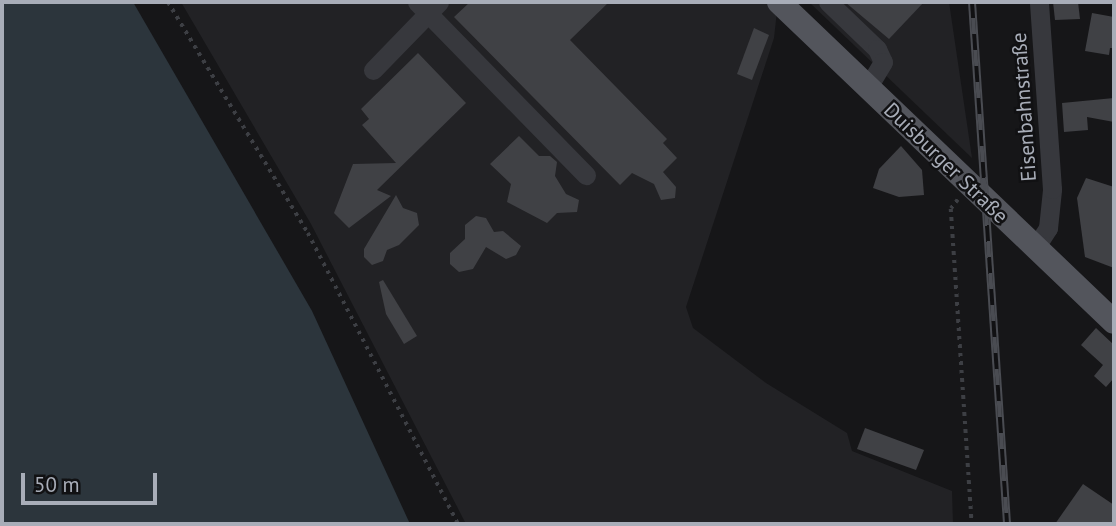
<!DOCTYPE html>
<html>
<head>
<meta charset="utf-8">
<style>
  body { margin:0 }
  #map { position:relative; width:1116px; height:526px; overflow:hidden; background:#161618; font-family:"PT Sans",sans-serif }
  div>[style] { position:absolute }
  .built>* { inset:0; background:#222225 }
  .water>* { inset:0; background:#2c353c }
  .building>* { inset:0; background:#404145 }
  .path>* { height:3.5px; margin-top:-1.75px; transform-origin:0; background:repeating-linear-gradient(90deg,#3d3f44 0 3.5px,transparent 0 8.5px) }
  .minor>* { height:19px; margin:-9.5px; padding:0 9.5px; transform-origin:9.5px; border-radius:9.5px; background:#37383d }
  .major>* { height:24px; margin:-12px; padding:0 12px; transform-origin:12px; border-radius:12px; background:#53555c }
  .rail>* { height:8px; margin-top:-4px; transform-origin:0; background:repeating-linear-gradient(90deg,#111113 0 16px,#4a4c52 0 32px); box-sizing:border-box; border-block:2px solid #4a4c52 }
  span { translate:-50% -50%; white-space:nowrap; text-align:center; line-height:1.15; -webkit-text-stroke:5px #111113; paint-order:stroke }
  .street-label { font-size:21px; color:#a8adb8 }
  .frame { position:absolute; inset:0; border:4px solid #a8adb8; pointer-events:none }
  .scale { position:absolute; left:21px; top:473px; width:136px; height:32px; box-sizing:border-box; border:4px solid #a8adb8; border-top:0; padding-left:9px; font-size:21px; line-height:24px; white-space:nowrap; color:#a8adb8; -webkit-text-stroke:5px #111113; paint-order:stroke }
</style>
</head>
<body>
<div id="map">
  <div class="built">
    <i style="clip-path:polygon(181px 2px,778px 2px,774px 38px,686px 307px,693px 328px,766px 383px,847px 433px,852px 451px,952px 491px,953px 524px,466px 524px,311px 224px)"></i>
    <i style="clip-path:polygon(809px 2px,949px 2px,972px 158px)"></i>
  </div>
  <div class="water">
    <i style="clip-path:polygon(2px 2px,133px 2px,312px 311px,410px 524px,2px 524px)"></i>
  </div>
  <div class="building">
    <i style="clip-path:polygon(470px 2px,609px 2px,570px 40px,667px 139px,663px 143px,677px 158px,663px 172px,676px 187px,675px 198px,661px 200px,654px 184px,632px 173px,620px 185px,454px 17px)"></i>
    <i style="clip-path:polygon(845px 2px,924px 2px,889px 39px)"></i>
    <i style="clip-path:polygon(1053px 2px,1078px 2px,1080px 19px,1055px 20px)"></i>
    <i style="clip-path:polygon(1092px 13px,1114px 17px,1114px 48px,1110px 48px,1109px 55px,1085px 51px)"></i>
    <i style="clip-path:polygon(754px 28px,769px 35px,752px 80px,737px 74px)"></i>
    <i style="clip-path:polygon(418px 53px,466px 103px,377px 190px,391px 196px,349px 228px,334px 213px,353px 164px,396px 163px,362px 125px,369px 119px,361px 109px)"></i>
    <i style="clip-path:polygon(1114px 98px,1114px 122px,1087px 117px,1088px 130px,1064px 132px,1062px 103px)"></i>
    <i style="clip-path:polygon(519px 136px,539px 156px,550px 156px,557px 162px,555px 176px,566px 194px,579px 200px,577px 212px,557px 213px,547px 223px,507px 202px,511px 184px,490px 164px)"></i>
    <i style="clip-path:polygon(901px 146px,922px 170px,924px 195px,899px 197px,873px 188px,879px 169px)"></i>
    <i style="clip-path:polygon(1086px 178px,1114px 187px,1114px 268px,1085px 257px,1077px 198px)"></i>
    <i style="clip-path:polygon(396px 195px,403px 208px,417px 213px,419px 225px,399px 245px,387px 250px,383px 261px,372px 265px,364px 257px,364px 249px)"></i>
    <i style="clip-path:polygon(476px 216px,486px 218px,494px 232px,503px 231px,521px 246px,516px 255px,506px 259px,486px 247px,473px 269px,459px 272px,450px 264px,450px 253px,465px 239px,465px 225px)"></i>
    <i style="clip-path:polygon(383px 280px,417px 336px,404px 344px,386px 314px,379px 282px)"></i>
    <i style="clip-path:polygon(1096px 328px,1114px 345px,1114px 378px,1106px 387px,1094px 376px,1103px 365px,1081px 345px)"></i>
    <i style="clip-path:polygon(865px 428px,924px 450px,916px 470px,857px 449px)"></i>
    <i style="clip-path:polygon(1083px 484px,1114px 505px,1114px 524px,1055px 524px)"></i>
  </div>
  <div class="path">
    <i style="left:168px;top:2px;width:270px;rotate:58.8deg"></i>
    <i style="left:308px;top:233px;width:327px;rotate:62.7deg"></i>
    <i style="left:958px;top:200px;width:11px;rotate:128deg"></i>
    <i style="left:951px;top:209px;width:316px;rotate:86.2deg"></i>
  </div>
  <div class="minor">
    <i style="left:417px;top:2px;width:242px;rotate:45.7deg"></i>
    <i style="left:828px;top:2px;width:68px;rotate:43.8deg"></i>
    <i style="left:877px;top:49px;width:14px;rotate:65deg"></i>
    <i style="left:883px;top:62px;width:29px;rotate:121deg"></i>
    <i style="left:373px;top:70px;width:95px;rotate:-45.9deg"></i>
    <i style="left:1035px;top:248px;width:24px;rotate:-57deg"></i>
    <i style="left:1048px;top:228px;width:39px;rotate:-84deg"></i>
    <i style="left:1052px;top:189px;width:187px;rotate:-94deg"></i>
  </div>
  <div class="major">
    <i style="left:779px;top:2px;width:463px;rotate:43.7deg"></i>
  </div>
  <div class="rail">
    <i style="left:972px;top:2px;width:523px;rotate:86.16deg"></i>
  </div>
  <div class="street-label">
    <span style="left:1024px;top:107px;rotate:-94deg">Eisenbahnstraße</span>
    <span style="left:946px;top:163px;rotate:44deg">Duisburger Straße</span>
  </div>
  <div class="frame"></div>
  <div class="scale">50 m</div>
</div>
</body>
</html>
